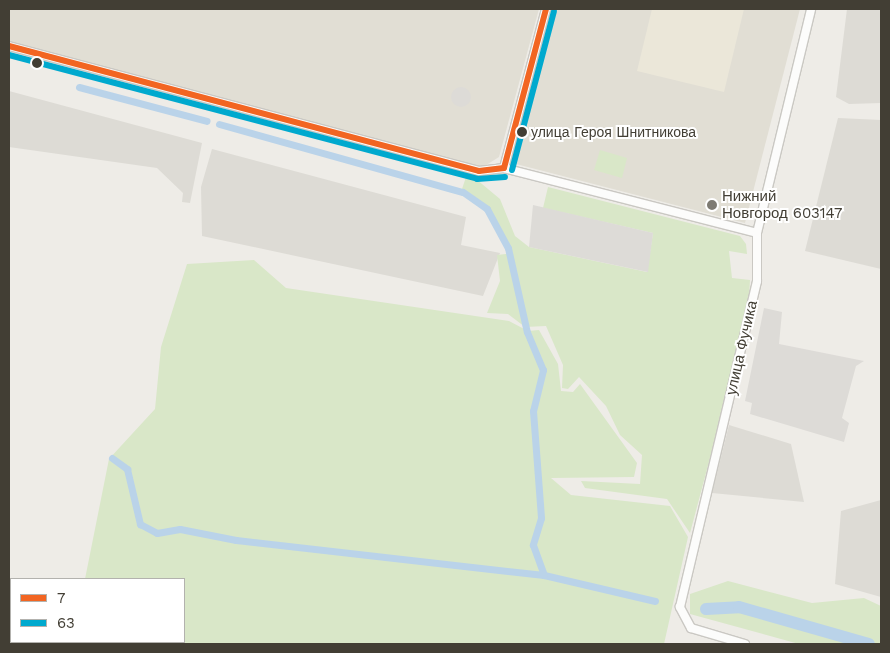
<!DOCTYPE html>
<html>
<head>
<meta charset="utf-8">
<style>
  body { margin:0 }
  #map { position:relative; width:890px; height:653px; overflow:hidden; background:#eeece7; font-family:"Work Sans",sans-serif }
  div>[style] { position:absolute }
  .residential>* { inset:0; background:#e1ded4 }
  .industrial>* { inset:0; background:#dddbd5 }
  .education>* { inset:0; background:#ebe7d9 }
  .green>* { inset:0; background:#d9e7c8 }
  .parking>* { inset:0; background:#dddbd7 }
  .round { border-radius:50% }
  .canal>* { height:7px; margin:-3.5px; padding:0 3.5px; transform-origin:3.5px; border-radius:3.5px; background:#bad3e9 }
  .river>* { height:12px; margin:-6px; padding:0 6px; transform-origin:6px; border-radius:6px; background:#bad3e9 }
  .roads { filter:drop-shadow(1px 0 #cac8c3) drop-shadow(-1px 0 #cac8c3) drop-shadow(0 1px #cac8c3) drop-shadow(0 -1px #cac8c3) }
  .street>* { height:8px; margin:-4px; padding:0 4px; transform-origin:4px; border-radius:4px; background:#fcfcfb }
  .bus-1>* { height:6px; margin:-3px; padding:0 3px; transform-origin:3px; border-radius:3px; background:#f26522 }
  .bus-2>* { height:6px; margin:-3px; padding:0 3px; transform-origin:3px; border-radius:3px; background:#00a9ce }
  .dots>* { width:14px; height:14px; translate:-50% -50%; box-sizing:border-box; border:2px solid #fff; border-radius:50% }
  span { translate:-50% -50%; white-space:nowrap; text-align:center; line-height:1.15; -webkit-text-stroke:4px #fff; paint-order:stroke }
  .bus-label { font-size:14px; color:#423e34 }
  .left { translate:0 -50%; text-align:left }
  .poi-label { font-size:15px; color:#423e34 }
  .street-label { font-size:15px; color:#423e34 }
  .frame { position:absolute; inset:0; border:10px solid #423e34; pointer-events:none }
  .legend { position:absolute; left:10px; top:578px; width:175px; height:65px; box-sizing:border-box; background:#fff; border:1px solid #b3b2ae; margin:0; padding:6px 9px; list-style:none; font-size:15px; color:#423e34 }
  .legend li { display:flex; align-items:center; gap:10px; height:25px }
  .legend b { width:25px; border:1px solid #b3b2ae }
</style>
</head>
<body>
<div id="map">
  <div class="residential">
    <i style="clip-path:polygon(9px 9px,539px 9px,499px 157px,483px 167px,9px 41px)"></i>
    <i style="clip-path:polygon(557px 9px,800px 9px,745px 223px,516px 164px)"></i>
  </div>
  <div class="industrial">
    <i style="clip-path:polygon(847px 9px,881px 9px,881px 103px,849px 104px,836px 97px)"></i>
    <i style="clip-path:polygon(9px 91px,202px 143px,190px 203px,182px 202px,183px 193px,157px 168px,9px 147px)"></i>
    <i style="clip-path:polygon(838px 118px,881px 120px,881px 269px,805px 251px)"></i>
    <i style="clip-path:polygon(212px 149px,466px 217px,461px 245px,500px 253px,483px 296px,202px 236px,201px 187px)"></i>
    <i style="clip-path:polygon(729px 425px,791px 444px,804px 502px,712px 493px)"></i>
    <i style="clip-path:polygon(881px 500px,881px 597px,835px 584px,841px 511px)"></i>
  </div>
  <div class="education">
    <i style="clip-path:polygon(652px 9px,744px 9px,724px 92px,637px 71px)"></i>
  </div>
  <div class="green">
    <i style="clip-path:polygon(600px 150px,627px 158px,622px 178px,594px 170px)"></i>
    <i style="clip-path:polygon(466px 177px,476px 179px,500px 199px,515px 236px,529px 247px,647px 272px,653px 233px,543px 208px,548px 187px,740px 236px,746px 244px,747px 254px,729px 251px,732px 278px,750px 280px,748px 316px,690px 533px,667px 499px,585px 488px,581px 481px,640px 484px,642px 455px,620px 435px,606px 406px,579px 377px,568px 389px,562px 388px,563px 365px,546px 326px,525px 327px,508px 314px,487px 313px,500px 281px,497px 255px,513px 253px,493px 214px,461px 192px)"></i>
    <i style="clip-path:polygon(254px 260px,286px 288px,509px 321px,528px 331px,539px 330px,558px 364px,561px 391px,573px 392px,580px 384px,637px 463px,634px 477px,551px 478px,571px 495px,670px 506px,688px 537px,664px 644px,71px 644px,184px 642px,184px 579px,85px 579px,109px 459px,155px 409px,161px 347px,187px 264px)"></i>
    <i style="clip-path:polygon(728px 581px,812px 603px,864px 598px,881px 606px,881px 644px,799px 644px,690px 614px,690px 594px)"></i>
  </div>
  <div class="parking">
    <i class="round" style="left:451px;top:87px;width:20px;height:20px"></i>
    <i style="clip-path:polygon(533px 205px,653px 233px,648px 272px,529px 247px)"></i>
    <i style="clip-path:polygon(764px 308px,782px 312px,779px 344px,864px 361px,856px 366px,842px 418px,849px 423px,844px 442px,750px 414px,752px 403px,745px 401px)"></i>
  </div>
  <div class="canal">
    <i style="left:79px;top:87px;width:132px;rotate:14.9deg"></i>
    <i style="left:219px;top:124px;width:253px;rotate:15.6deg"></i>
    <i style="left:463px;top:192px;width:29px;rotate:35deg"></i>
    <i style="left:487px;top:209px;width:44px;rotate:61.7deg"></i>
    <i style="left:508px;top:248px;width:86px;rotate:77.3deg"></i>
    <i style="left:527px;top:332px;width:41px;rotate:67.2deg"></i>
    <i style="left:543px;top:370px;width:42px;rotate:103.7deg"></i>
    <i style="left:533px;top:411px;width:107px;rotate:85.7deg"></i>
    <i style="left:541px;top:518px;width:28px;rotate:107deg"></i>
    <i style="left:533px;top:545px;width:32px;rotate:70deg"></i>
    <i style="left:544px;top:575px;width:114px;rotate:13.2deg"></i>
    <i style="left:112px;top:458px;width:19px;rotate:36deg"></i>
    <i style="left:127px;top:469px;width:57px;rotate:76.7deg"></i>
    <i style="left:140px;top:524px;width:19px;rotate:28deg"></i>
    <i style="left:157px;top:533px;width:23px;rotate:-10deg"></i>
    <i style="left:180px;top:529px;width:57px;rotate:11.1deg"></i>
    <i style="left:236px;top:540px;width:310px;rotate:6.5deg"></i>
  </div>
  <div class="river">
    <i style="left:706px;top:609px;width:33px;rotate:-3deg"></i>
    <i style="left:739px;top:607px;width:135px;rotate:15.9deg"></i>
  </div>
  <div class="roads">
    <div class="street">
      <i style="left:9px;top:46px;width:486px;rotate:14.9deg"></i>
      <i style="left:479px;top:171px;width:25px;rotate:-7deg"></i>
      <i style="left:504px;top:168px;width:261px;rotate:14.4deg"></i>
      <i style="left:504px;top:168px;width:164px;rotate:-75.2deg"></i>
      <i style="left:745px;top:644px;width:56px;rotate:-163.5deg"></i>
      <i style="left:691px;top:628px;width:24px;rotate:-118deg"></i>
      <i style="left:680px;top:607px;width:335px;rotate:-76.7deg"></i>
      <i style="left:757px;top:281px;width:48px;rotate:-90deg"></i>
      <i style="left:757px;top:233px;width:230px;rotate:-76.4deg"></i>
    </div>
  </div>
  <div class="bus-1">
    <i style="left:9px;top:46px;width:486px;rotate:14.9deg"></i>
    <i style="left:479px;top:171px;width:25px;rotate:-7deg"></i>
    <i style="left:504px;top:168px;width:164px;rotate:-75.2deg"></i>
  </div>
  <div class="bus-2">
    <i style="left:9px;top:55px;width:484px;rotate:14.8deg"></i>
    <i style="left:477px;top:179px;width:28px;rotate:-4deg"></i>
    <i style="left:512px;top:170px;width:164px;rotate:-75.2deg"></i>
  </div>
  <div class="dots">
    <i style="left:37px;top:63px;background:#423e34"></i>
    <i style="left:522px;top:132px;background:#423e34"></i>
    <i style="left:712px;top:205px;background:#7e7b73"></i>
  </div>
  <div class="bus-label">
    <span class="left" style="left:531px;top:132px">улица Героя Шнитникова</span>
  </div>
  <div class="poi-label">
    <span class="left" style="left:722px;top:205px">Нижний<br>Новгород 603147</span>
  </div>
  <div class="street-label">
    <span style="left:742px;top:348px;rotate:-77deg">улица Фучика</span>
  </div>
  <div class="frame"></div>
  <ul class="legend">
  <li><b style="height:6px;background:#f26522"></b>7</li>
  <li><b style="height:6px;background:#00a9ce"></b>63</li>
  </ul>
</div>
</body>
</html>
